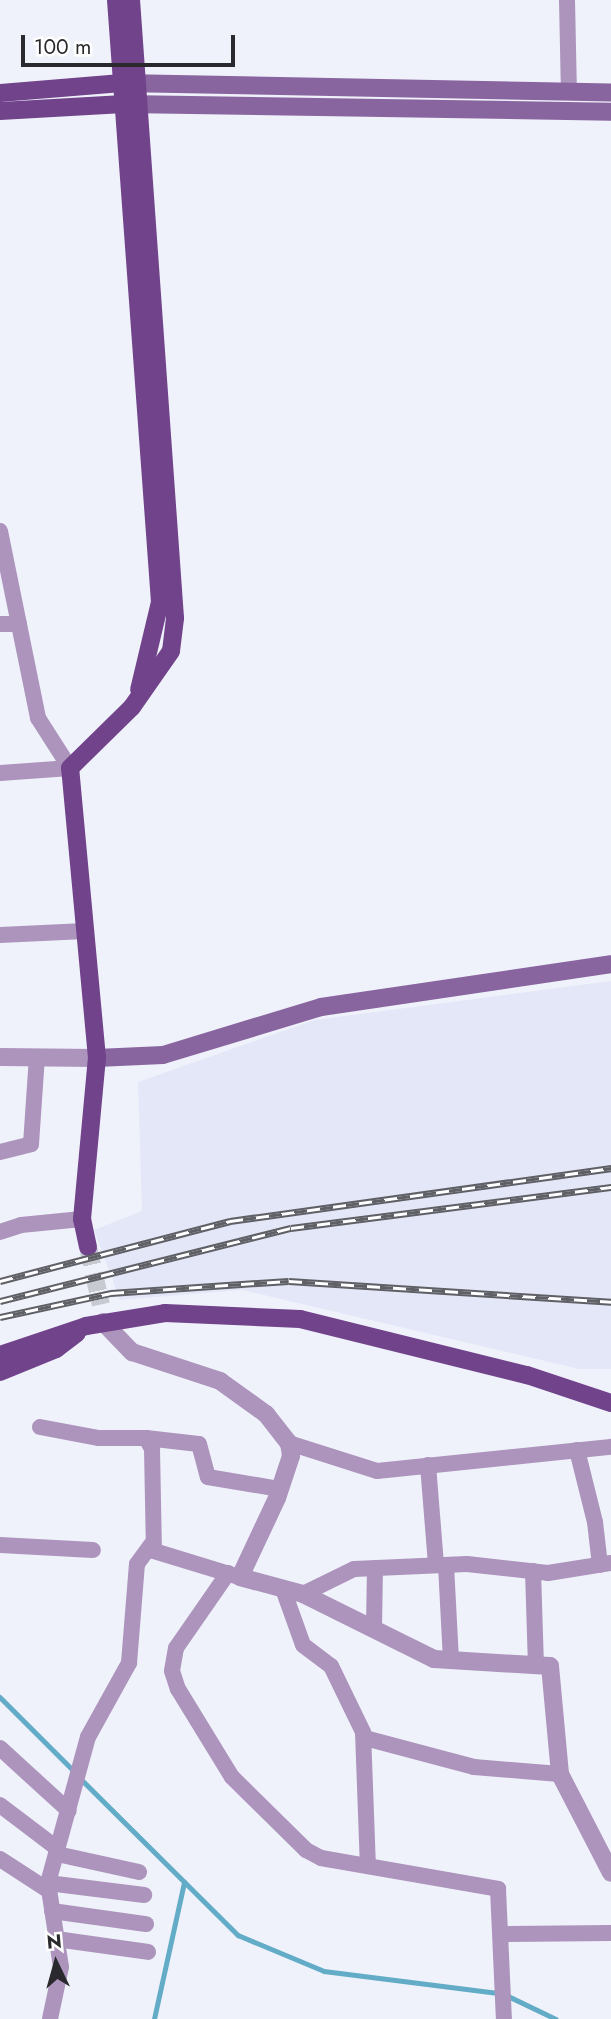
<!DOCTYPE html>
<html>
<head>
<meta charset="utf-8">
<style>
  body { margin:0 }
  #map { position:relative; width:611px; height:2019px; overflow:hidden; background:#f0f2fb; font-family:Jost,sans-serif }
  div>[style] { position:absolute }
  .built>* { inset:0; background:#e4e7f7 }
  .stream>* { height:4.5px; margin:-2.25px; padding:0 2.25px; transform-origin:2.25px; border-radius:2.25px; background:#63acc7 }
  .primary-tunnel>* { height:18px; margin-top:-9px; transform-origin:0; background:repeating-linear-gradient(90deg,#c8cad2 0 18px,transparent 0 27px) }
  .minor>* { height:16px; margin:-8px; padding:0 8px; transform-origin:8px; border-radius:8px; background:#ac94bc }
  .tertiary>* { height:18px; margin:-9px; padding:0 9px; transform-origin:9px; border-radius:9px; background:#ac94bc }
  .secondary>* { height:18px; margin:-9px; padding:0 9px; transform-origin:9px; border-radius:9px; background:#8965a0 }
  .primary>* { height:18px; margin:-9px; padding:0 9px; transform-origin:9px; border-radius:9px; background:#70438b }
  .rail>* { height:7px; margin-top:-3.5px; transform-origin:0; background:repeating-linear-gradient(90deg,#fff 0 13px,#5f6065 0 26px); box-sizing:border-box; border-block:2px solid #5f6065 }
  span { translate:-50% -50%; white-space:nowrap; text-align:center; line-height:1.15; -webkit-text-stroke:5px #fff; paint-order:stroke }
  .north { position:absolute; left:21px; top:1928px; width:70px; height:70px; -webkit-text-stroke:5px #fff; paint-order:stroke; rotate:355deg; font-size:19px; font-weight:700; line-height:28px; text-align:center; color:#2a2a2e }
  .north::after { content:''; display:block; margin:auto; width:24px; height:32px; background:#2a2a2e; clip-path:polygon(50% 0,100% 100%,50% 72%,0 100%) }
  .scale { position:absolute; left:21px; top:35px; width:214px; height:32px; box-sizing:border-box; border:4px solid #2a2a2e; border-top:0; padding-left:9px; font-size:21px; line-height:24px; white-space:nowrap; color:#2a2a2e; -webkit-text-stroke:5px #fff; paint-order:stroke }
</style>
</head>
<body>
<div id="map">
  <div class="built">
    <i style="clip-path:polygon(611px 981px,611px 1369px,579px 1369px,242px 1290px,120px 1300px,94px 1230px,142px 1211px,138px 1082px,314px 1020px)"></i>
  </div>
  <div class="stream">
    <i style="left:0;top:1697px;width:105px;rotate:45deg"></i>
    <i style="left:80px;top:1778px;width:223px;rotate:44.8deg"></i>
    <i style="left:238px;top:1935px;width:93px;rotate:22.7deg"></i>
    <i style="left:324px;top:1971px;width:175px;rotate:7.2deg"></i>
    <i style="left:506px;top:1995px;width:55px;rotate:25.6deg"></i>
    <i style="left:154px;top:2019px;width:140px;rotate:-77.6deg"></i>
  </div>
  <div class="primary-tunnel">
    <i style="left:88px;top:1247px;width:59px;rotate:77.4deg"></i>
  </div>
  <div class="minor">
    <i style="left:567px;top:0;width:92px;rotate:88.8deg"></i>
    <i style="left:0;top:531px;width:191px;rotate:78.5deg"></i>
    <i style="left:38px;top:718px;width:59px;rotate:57.4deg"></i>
    <i style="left:70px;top:768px;width:70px;rotate:175.9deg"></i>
    <i style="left:0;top:624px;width:19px"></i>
    <i style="left:0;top:935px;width:85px;rotate:-2.7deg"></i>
    <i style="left:0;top:1152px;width:32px;rotate:-14deg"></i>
    <i style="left:31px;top:1144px;width:87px;rotate:-86.1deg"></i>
    <i style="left:0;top:1232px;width:22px;rotate:-18deg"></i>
    <i style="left:21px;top:1225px;width:61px;rotate:-5.6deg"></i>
    <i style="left:40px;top:1427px;width:60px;rotate:10.6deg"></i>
    <i style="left:99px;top:1438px;width:47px"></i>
    <i style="left:146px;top:1438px;width:13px;rotate:61deg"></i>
    <i style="left:152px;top:1449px;width:102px;rotate:88.9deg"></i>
    <i style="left:154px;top:1551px;width:86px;rotate:17deg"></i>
    <i style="left:146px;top:1438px;width:53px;rotate:6.5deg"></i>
    <i style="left:199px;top:1444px;width:34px;rotate:75deg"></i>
    <i style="left:208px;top:1477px;width:73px;rotate:9.5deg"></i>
    <i style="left:289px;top:1443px;width:92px;rotate:17.7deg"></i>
    <i style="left:377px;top:1471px;width:235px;rotate:-5.9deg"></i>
    <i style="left:577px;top:1450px;width:74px;rotate:76deg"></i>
    <i style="left:595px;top:1522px;width:43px;rotate:83.4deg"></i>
    <i style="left:428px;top:1465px;width:100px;rotate:85.4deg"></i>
    <i style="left:0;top:1545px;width:93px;rotate:3.1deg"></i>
    <i style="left:446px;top:1565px;width:95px;rotate:87deg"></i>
    <i style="left:533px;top:1571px;width:94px;rotate:88.2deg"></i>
    <i style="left:228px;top:1573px;width:91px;rotate:124.7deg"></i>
    <i style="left:176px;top:1648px;width:23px;rotate:100deg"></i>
    <i style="left:172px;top:1671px;width:19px;rotate:72deg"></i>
    <i style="left:178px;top:1689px;width:103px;rotate:58.5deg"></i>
    <i style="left:232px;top:1777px;width:104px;rotate:44.6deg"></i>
    <i style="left:306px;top:1850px;width:17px;rotate:28deg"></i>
    <i style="left:321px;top:1858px;width:180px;rotate:9.9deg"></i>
    <i style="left:498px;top:1889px;width:130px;rotate:87.4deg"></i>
    <i style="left:283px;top:1589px;width:59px;rotate:70.3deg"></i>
    <i style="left:303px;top:1645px;width:35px;rotate:37deg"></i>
    <i style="left:331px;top:1666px;width:73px;rotate:64.1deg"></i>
    <i style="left:363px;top:1732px;width:134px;rotate:87.9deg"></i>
    <i style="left:303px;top:1594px;width:57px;rotate:-26.1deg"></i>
    <i style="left:354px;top:1569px;width:113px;rotate:-2.5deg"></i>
    <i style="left:467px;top:1564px;width:81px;rotate:6.3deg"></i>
    <i style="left:548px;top:1573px;width:64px;rotate:-9deg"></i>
    <i style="left:374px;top:1629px;width:61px;rotate:-89.1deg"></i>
    <i style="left:365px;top:1738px;width:113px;rotate:14.9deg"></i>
    <i style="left:474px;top:1767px;width:86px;rotate:4.7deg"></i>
    <i style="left:0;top:1748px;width:93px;rotate:42.4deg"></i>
    <i style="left:0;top:1805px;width:73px;rotate:37.2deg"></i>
    <i style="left:57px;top:1854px;width:84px;rotate:12.4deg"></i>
    <i style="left:0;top:1859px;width:57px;rotate:32.9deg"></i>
    <i style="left:48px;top:1883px;width:97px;rotate:7.1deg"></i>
    <i style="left:52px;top:1911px;width:95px;rotate:7.9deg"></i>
    <i style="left:502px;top:1934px;width:109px;rotate:-0.5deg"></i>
    <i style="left:56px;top:1939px;width:93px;rotate:8deg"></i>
    <i style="left:50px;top:2019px;width:53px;rotate:-78.1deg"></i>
    <i style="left:61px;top:1967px;width:85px;rotate:-98.8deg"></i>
    <i style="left:48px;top:1883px;width:151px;rotate:-74.7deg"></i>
    <i style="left:88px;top:1737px;width:85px;rotate:-61deg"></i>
    <i style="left:129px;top:1663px;width:99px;rotate:-85.4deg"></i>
    <i style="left:137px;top:1564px;width:24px;rotate:-54deg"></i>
  </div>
  <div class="tertiary">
    <i style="left:0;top:1057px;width:97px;rotate:0.6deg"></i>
    <i style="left:103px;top:1322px;width:42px;rotate:46deg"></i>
    <i style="left:132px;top:1352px;width:93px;rotate:18.2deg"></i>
    <i style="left:220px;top:1381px;width:57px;rotate:35.7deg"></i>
    <i style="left:266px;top:1414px;width:37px;rotate:52deg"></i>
    <i style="left:289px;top:1443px;width:13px;rotate:81deg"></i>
    <i style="left:291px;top:1456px;width:44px;rotate:108.4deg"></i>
    <i style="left:277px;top:1498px;width:87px;rotate:115.1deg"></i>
    <i style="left:240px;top:1577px;width:65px;rotate:15.1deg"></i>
    <i style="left:303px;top:1594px;width:146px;rotate:26.4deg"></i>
    <i style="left:434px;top:1659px;width:116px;rotate:3.5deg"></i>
    <i style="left:550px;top:1666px;width:108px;rotate:84.7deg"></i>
    <i style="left:560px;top:1774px;width:111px;rotate:62.7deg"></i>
  </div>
  <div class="secondary">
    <i style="left:122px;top:83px;width:489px;rotate:1.1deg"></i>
    <i style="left:125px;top:104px;width:486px;rotate:0.9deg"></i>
    <i style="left:97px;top:1058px;width:66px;rotate:-2.6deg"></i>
    <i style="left:163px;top:1055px;width:165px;rotate:-16.9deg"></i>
    <i style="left:321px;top:1007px;width:293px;rotate:-8.4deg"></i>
  </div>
  <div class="primary">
    <i style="left:116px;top:0;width:604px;rotate:85.82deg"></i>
    <i style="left:160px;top:602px;width:90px;rotate:103.4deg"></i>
    <i style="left:0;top:93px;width:122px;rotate:-4.7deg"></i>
    <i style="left:0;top:111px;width:124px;rotate:-3.2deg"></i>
    <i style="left:88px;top:1247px;width:29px;rotate:-102deg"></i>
    <i style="left:82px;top:1219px;width:162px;rotate:-84.7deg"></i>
    <i style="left:97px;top:1058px;width:291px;rotate:-95.3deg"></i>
    <i style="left:70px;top:768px;width:87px;rotate:-44.5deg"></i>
    <i style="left:132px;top:707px;width:68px;rotate:-55.1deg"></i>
    <i style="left:171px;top:651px;width:33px;rotate:-83deg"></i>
    <i style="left:175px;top:618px;width:620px;rotate:-94.07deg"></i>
    <i style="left:0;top:1355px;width:91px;rotate:-18.6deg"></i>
    <i style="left:86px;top:1326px;width:80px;rotate:-9.3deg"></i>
    <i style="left:165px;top:1313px;width:135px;rotate:2.5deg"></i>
    <i style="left:300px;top:1319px;width:234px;rotate:13.9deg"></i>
    <i style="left:527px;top:1375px;width:89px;rotate:18.4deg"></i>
    <i style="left:0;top:1372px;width:61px;rotate:-22.3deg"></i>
    <i style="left:56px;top:1349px;width:26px;rotate:-37deg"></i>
  </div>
  <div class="rail">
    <i style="left:0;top:1281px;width:238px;rotate:-14.6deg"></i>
    <i style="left:230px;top:1221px;width:385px;rotate:-7.9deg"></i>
    <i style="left:0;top:1301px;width:300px;rotate:-14.1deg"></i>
    <i style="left:291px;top:1228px;width:323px;rotate:-7.3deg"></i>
    <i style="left:0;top:1317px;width:114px;rotate:-12.2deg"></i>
    <i style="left:111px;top:1293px;width:178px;rotate:-3.9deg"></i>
    <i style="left:289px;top:1281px;width:323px;rotate:3.7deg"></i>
  </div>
  <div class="north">N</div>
  <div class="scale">100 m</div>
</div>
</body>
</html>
